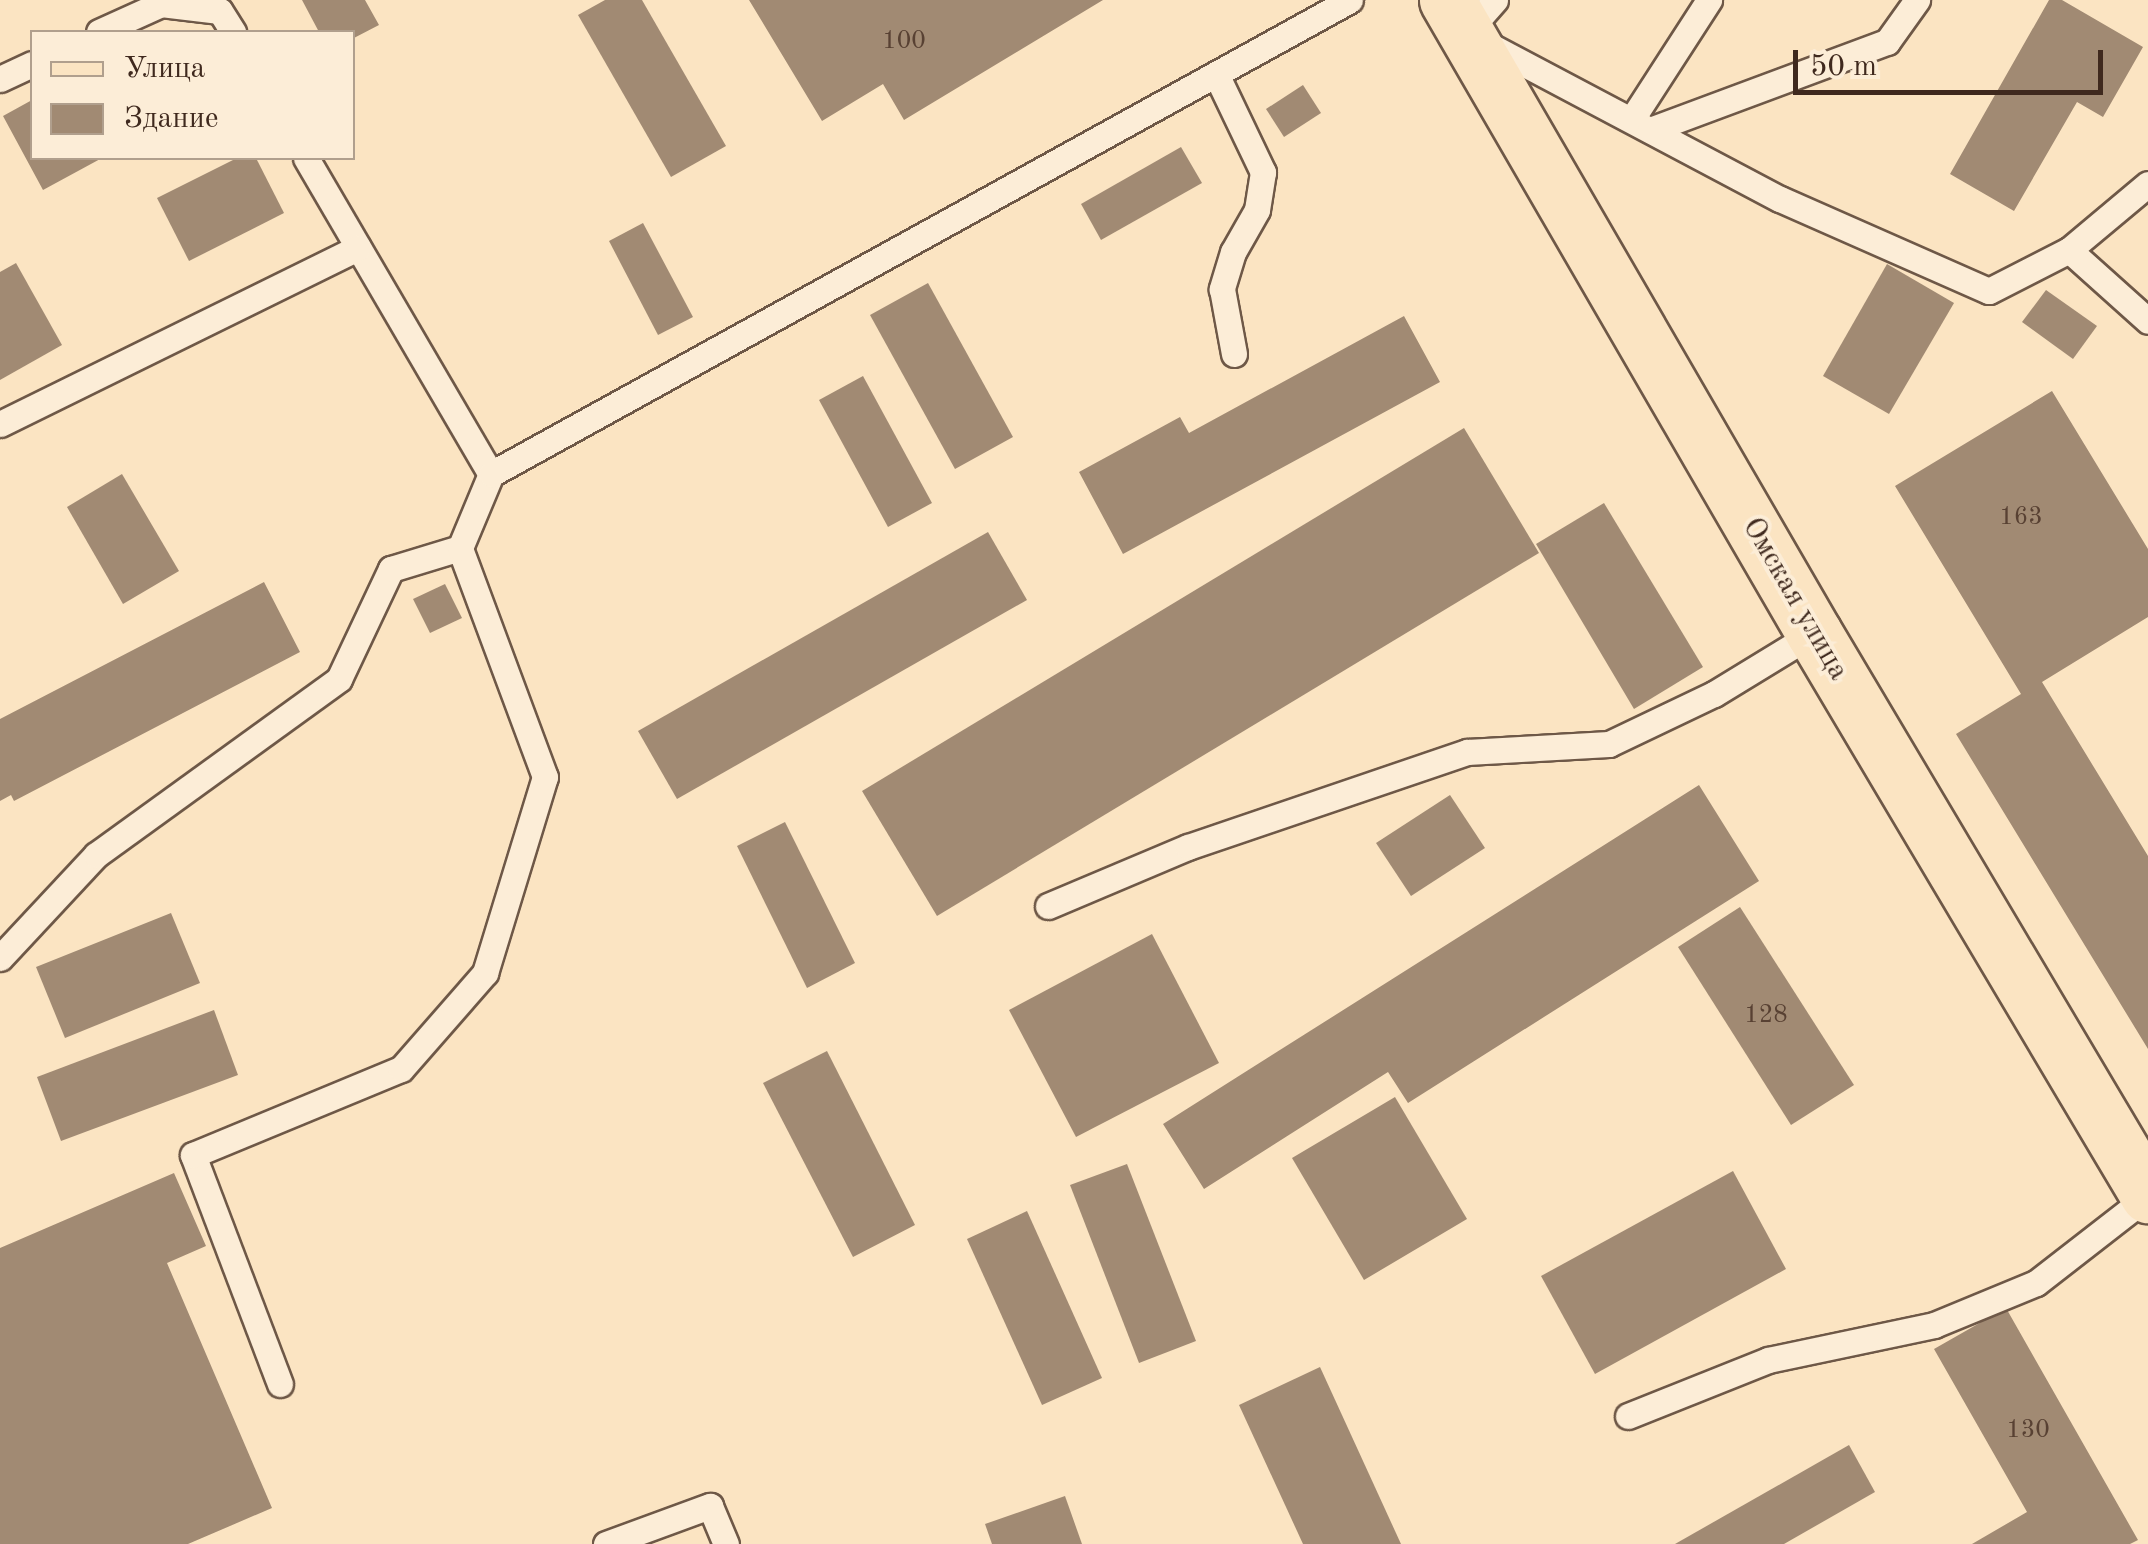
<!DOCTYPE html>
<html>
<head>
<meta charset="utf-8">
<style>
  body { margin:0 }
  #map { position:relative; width:2148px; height:1544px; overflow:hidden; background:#fbe4c2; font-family:"Old Standard TT",serif }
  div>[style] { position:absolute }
  .building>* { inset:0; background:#a18a73 }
  .roads { filter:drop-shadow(2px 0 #6e5847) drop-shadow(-2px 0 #6e5847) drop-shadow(0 2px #6e5847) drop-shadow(0 -2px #6e5847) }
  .service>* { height:25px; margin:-12.5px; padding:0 12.5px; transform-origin:12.5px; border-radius:12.5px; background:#fcedd7 }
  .primary>* { height:55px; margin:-27.5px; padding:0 27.5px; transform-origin:27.5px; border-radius:27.5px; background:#fbe4c2 }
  span { translate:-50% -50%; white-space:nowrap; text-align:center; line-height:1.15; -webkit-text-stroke:8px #fcedd7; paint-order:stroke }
  .number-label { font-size:25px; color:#584133 }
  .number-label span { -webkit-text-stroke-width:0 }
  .street-label { font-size:30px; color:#3f291e }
  .legend { position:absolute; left:30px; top:30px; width:325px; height:130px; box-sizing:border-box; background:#fcedd7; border:2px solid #b09f8d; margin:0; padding:12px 18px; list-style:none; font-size:30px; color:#3f291e }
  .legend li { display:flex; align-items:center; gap:20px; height:50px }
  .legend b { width:50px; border:2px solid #b09f8d }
  .scale { position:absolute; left:1793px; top:50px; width:310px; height:45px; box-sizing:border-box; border:5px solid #3f291e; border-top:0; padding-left:12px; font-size:30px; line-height:35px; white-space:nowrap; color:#3f291e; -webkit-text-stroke:8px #fcedd7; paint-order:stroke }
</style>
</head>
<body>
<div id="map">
  <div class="building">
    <i style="clip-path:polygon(302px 0,365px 0,379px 25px,352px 39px,352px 32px,319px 32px)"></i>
    <i style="clip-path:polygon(605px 0,642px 0,726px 146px,671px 177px,578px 15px)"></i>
    <i style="clip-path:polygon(749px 0,1103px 0,904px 120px,883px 84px,822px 121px)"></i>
    <i style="clip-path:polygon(2049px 0,2062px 0,2143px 47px,2103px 117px,2077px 102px,2014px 211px,1950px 174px)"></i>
    <i style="clip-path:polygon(1303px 85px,1321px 113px,1284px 137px,1266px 109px)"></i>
    <i style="clip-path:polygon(32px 100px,32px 158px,102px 158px,43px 190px,3px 116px)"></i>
    <i style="clip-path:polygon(1181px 147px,1202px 183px,1101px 240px,1081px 204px)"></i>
    <i style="clip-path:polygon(237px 158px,256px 158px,284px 213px,189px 261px,157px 198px)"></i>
    <i style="clip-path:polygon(643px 223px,693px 317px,658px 335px,609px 241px)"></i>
    <i style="clip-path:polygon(16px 263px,62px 345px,0 380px,0 272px)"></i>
    <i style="clip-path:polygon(1887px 264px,1954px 303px,1889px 414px,1823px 376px)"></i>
    <i style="clip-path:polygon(928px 283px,1013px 437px,955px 469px,870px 315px)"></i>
    <i style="clip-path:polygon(2046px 290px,2097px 326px,2073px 359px,2022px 322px)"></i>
    <i style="clip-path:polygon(1404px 316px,1440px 382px,1123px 554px,1079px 472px,1180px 417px,1189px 433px)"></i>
    <i style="clip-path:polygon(863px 376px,932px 503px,888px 527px,819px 400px)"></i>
    <i style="clip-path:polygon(2052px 391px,2148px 549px,2148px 617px,2042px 682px,2148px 856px,2148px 1049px,1956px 734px,2021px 694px,1895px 486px)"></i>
    <i style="clip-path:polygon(1464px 428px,1539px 553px,937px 916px,862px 791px)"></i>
    <i style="clip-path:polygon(122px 474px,179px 571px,123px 604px,67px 507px)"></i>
    <i style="clip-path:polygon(1604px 503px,1703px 667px,1634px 709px,1536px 544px)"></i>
    <i style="clip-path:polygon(988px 532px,1027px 600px,677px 799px,638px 731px)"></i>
    <i style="clip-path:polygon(264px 582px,300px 652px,14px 801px,11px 795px,0 801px,0 719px)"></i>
    <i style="clip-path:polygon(445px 584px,462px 618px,430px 633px,413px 599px)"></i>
    <i style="clip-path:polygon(1699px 785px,1759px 881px,1408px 1103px,1388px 1072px,1204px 1189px,1163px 1124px)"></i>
    <i style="clip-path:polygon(1450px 795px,1485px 848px,1411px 896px,1376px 843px)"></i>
    <i style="clip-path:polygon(785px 822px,855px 963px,807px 988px,737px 846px)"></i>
    <i style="clip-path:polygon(1740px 907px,1854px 1085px,1791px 1125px,1678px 947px)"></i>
    <i style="clip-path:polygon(171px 913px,200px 983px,65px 1038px,36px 967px)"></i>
    <i style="clip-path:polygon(1152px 934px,1219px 1063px,1076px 1137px,1009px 1010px)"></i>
    <i style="clip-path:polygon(214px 1010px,238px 1075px,61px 1141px,37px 1077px)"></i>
    <i style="clip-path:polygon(827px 1051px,915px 1225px,853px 1257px,763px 1083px)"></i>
    <i style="clip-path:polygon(1395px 1097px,1467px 1219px,1364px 1280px,1292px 1158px)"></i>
    <i style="clip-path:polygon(1127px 1164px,1196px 1341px,1139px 1363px,1070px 1185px)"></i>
    <i style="clip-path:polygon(1733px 1171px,1786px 1269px,1595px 1374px,1541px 1276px)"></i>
    <i style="clip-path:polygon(174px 1173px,206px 1246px,167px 1263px,272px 1508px,188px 1544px,0 1544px,0 1248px)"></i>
    <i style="clip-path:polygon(1027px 1211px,1102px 1378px,1042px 1405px,967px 1239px)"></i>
    <i style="clip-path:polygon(2006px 1308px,2138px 1540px,2130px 1544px,1972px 1544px,2027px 1512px,1934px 1349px)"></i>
    <i style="clip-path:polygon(1320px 1367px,1401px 1544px,1303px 1544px,1239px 1405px)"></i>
    <i style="clip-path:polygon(1849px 1445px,1875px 1492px,1784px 1544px,1675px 1544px)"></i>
    <i style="clip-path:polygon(1065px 1496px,1082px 1544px,992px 1544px,985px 1524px)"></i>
  </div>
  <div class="roads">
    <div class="service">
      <i style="left:1495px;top:0;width:44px;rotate:131.3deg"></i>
      <i style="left:1466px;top:33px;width:355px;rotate:27.9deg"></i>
      <i style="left:1780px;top:199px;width:228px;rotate:23.8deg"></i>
      <i style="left:1989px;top:291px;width:90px;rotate:-27.1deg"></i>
      <i style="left:2069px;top:250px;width:103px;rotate:-39.9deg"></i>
      <i style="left:99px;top:32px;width:68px;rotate:-24.3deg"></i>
      <i style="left:161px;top:4px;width:59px;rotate:6.8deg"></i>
      <i style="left:220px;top:11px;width:25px;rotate:58deg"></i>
      <i style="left:1216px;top:74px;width:109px;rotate:64.4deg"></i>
      <i style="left:1263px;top:172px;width:38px;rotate:99deg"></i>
      <i style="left:1257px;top:210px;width:48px;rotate:119.7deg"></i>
      <i style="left:1233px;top:252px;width:39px;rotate:107deg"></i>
      <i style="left:1222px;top:289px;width:66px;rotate:79.5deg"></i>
      <i style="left:0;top:79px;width:35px;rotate:-25deg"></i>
      <i style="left:1632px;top:119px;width:142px;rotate:-57.1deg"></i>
      <i style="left:1650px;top:130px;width:253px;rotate:-20.4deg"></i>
      <i style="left:1887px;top:42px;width:52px;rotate:-54.5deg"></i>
      <i style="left:306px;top:158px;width:366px;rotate:59.7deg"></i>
      <i style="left:2069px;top:250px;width:106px;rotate:41.9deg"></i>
      <i style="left:0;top:424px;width:399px;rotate:-26.2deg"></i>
      <i style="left:1048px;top:906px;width:152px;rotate:-22.9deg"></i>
      <i style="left:1188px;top:847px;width:295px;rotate:-18.8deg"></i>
      <i style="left:1467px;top:752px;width:142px;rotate:-3.2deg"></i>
      <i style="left:1609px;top:744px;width:116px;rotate:-25.5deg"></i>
      <i style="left:1714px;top:694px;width:117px;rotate:-31.4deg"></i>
      <i style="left:0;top:958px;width:141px;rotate:-47deg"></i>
      <i style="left:96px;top:855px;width:300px;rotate:-35.9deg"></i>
      <i style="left:339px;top:679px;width:122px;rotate:-64.7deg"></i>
      <i style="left:391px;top:569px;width:72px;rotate:-16.9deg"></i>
      <i style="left:280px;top:1384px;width:245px;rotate:-110.8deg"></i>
      <i style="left:193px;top:1155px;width:225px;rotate:-22.5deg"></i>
      <i style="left:401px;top:1069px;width:128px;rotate:-48.8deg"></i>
      <i style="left:485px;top:973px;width:205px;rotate:-73deg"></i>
      <i style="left:545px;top:777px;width:244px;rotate:-110.4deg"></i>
      <i style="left:460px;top:548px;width:80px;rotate:-67.3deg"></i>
      <i style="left:491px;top:474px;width:981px;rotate:-28.89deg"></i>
      <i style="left:1628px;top:1416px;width:151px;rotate:-21.8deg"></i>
      <i style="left:1768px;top:1360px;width:170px;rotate:-11.9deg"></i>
      <i style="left:1934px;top:1325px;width:110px;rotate:-22.4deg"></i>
      <i style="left:2036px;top:1283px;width:142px;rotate:-37.8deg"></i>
      <i style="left:606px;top:1544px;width:111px;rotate:-20.1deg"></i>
      <i style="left:710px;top:1506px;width:41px;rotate:67.2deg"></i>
    </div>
    <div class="primary">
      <i style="left:1447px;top:0;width:732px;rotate:59.9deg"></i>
      <i style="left:1814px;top:633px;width:654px;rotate:59.28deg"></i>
    </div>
  </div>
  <div class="number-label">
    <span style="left:904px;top:42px">100</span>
    <span style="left:2021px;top:518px">163</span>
    <span style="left:1766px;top:1016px">128</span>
    <span style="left:2028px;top:1431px">130</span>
  </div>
  <div class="street-label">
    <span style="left:1795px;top:599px;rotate:60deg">Омская улица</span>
  </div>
  <ul class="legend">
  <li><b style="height:12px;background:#fbe4c2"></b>Улица</li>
  <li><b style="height:28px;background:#a18a73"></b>Здание</li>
  </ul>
  <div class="scale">50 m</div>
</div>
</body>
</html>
